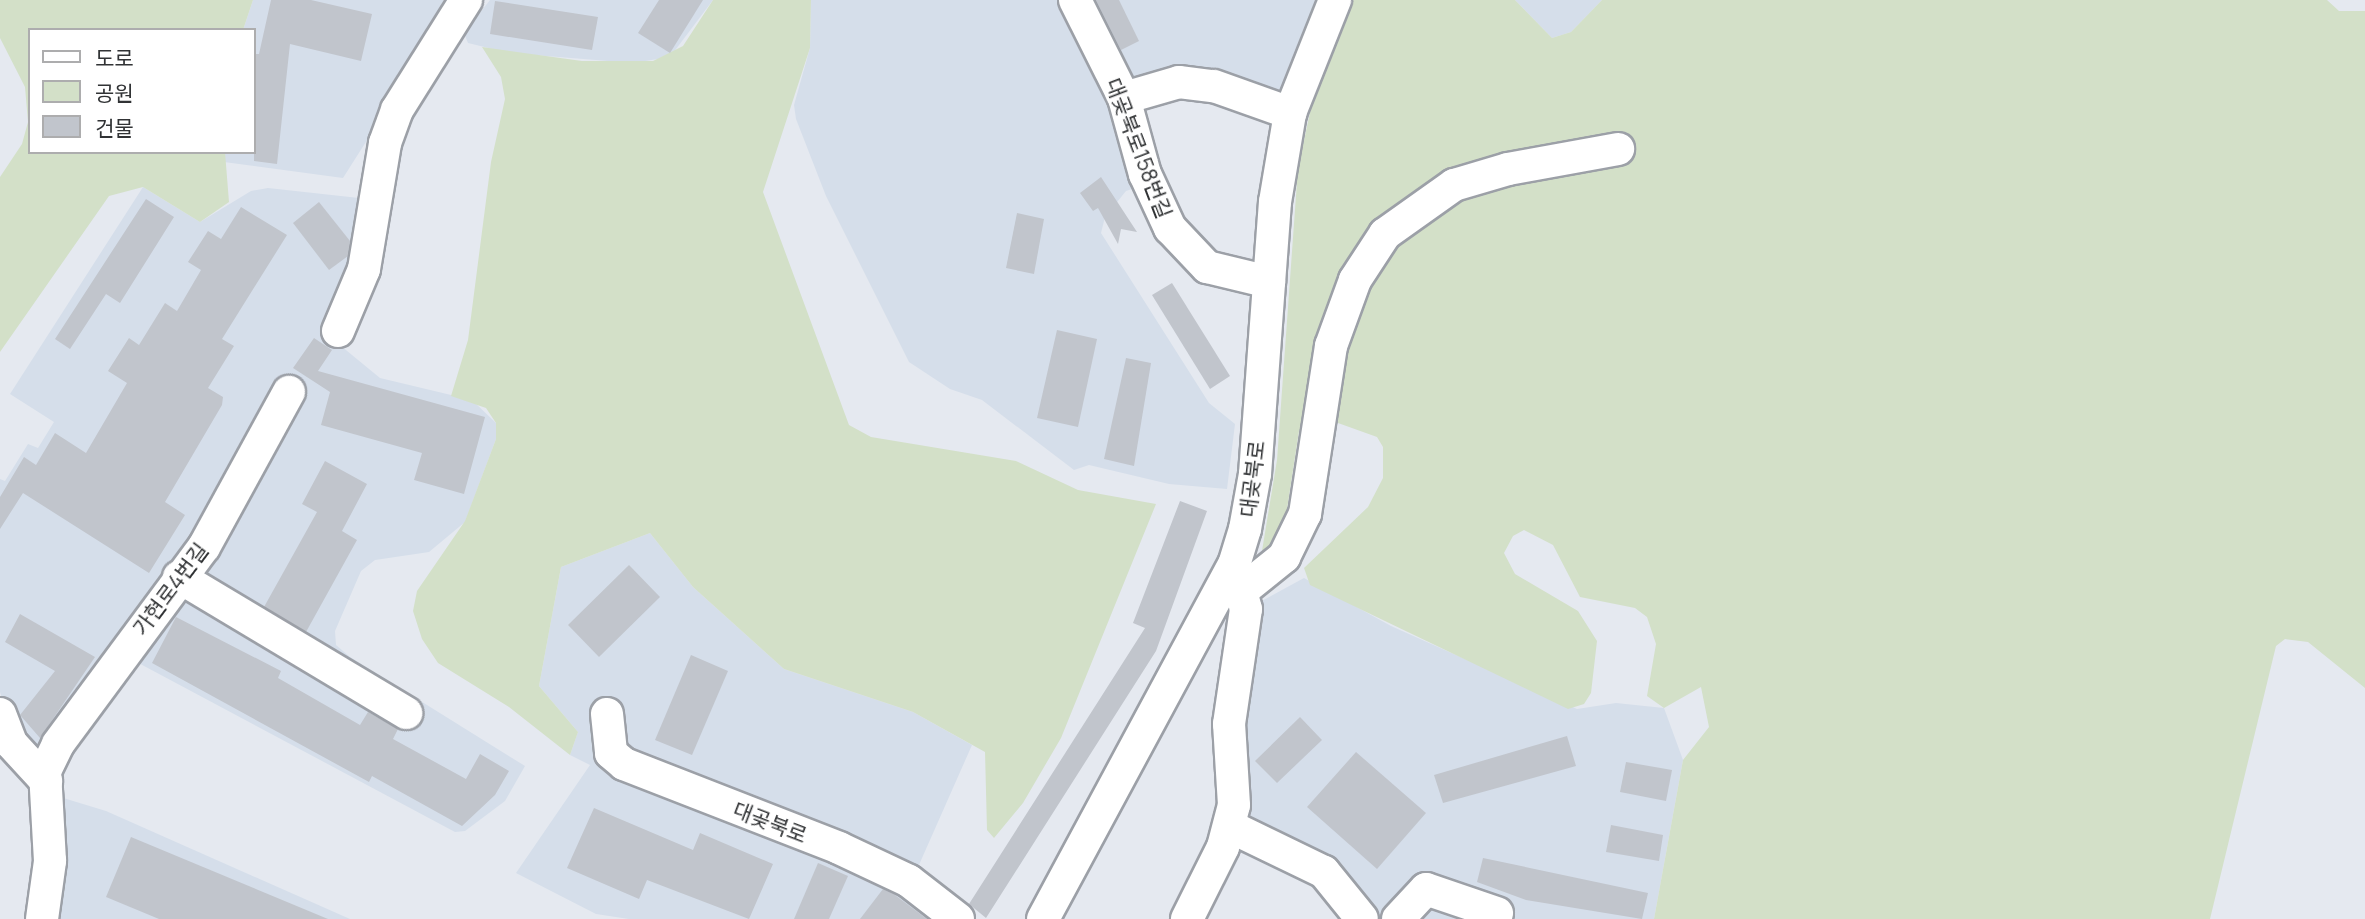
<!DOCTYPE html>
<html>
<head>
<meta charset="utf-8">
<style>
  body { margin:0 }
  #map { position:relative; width:2365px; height:919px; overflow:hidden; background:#e5e9f0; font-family:Manrope,"Noto Sans KR",sans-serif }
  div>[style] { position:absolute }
  .built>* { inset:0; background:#d5deea }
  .green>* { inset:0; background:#d3e0c8 }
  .building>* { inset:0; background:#c1c5cc }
  .roads { filter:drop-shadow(2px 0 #9ca0a7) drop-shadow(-2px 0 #9ca0a7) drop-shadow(0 2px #9ca0a7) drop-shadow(0 -2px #9ca0a7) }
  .minor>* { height:32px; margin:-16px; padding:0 16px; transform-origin:16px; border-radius:16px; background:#fff }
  span { translate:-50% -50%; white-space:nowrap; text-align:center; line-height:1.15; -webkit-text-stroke:5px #fff; paint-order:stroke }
  .street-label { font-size:21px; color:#313335 }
  .legend { position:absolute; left:28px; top:28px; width:228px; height:126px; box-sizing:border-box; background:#fff; border:2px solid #adadae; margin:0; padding:9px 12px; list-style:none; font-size:21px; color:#313335 }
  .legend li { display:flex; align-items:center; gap:14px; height:35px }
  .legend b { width:35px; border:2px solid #adadae }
</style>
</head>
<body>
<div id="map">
  <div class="built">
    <i style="clip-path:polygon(253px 0,456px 0,343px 178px,224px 162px,225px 152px,254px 152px,254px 30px,243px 30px)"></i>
    <i style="clip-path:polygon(490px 0,713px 0,670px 57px,633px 63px,509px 53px,468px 43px,464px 33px)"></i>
    <i style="clip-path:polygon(811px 0,1067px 0,1116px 103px,1141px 186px,1126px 191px,1105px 217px,1101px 233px,1209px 403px,1235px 424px,1227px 489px,1169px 484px,1089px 465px,1074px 470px,982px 400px,950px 389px,909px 362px,826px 196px,796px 119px,794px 105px,810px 48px)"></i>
    <i style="clip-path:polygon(1084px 0,1322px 0,1278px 99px,1130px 86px)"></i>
    <i style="clip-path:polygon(1515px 0,1602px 0,1571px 32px,1552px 38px)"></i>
    <i style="clip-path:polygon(143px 187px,200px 222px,251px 191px,268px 188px,368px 199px,366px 220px,324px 332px,380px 378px,472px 400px,496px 423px,496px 439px,465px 522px,429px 552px,375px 560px,361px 571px,335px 631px,336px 645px,350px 657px,525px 766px,505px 801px,465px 831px,455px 832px,116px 651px,38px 755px,7px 716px,0 692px,0 479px,5px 481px,28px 444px,38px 448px,54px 422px,10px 394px)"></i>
    <i style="clip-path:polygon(650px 533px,693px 587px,784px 669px,913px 712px,972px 745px,907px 892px,947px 919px,629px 919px,596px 914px,516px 873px,590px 765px,570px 755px,578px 732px,539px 686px,561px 567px)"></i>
    <i style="clip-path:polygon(1304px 578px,1391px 626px,1577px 709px,1616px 703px,1664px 708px,1683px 760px,1654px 919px,1355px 919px,1238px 818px,1236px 763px,1260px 602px)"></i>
    <i style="clip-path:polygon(60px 797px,106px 811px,350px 919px,53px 919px)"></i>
  </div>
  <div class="green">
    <i style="clip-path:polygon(0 0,253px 0,243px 30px,30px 30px,30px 152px,225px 152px,229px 202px,200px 222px,143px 187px,109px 196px,0 352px,0 177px,22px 144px,28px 122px,25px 87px,0 38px)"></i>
    <i style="clip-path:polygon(713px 0,811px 0,810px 48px,763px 192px,849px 425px,871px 437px,1016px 461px,1078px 490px,1156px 504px,1061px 738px,1023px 803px,994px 838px,987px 830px,985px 752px,913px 712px,784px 669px,693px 587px,650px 533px,561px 567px,539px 686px,578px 732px,570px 755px,509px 707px,438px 663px,422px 639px,413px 611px,417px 591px,465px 521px,496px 439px,496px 423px,486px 408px,451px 396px,468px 340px,491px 162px,505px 99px,501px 77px,482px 47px,582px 61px,653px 61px,683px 46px)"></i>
    <i style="clip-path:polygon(1352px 0,1515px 0,1552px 38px,1571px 32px,1602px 0,2327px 0,2339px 11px,2365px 11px,2365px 688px,2308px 642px,2285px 639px,2276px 646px,2210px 919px,1654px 919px,1683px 760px,1709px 727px,1701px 687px,1664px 708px,1647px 696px,1656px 644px,1647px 617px,1635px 608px,1580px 597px,1553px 545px,1524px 530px,1513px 536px,1504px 553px,1515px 574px,1578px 611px,1597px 641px,1591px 693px,1584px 704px,1568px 709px,1310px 585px,1304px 568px,1368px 507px,1383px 478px,1383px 447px,1377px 437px,1338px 423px,1308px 422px,1299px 431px,1286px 516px,1277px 545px,1262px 551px,1277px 460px,1298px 168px,1314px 94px)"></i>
  </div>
  <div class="building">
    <i style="clip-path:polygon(271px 0,311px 0,372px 14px,361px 61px,290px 44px,277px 164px,254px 161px,254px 54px,259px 54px)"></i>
    <i style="clip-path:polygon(659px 0,703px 0,670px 53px,638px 33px)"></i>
    <i style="clip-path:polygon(1096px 0,1119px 0,1139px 41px,1121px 50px)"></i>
    <i style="clip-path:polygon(495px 1px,598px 17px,592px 50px,490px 34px)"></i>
    <i style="clip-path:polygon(1101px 177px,1137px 232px,1121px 229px,1118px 244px,1098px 208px,1093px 211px,1080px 193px)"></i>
    <i style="clip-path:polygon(146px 199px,174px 217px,120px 303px,106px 294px,70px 349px,55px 339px)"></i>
    <i style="clip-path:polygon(319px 202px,350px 241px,348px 256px,329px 270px,293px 223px)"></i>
    <i style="clip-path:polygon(241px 207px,287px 235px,222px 339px,234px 346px,208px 388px,223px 397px,222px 405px,165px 502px,185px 515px,149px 573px,23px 493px,0 529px,0 497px,24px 457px,36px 465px,55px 433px,86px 453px,127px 383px,108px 371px,129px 338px,139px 345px,165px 303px,177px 311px,201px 270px,188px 262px,208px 231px,221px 239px)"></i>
    <i style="clip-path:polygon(1017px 213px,1044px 219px,1034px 274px,1006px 268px)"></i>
    <i style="clip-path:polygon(1172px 283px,1230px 376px,1210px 389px,1152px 295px)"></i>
    <i style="clip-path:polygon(1057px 330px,1097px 339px,1078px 427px,1037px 418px)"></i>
    <i style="clip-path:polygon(314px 338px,332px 350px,318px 371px,485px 417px,464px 494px,414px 480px,422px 453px,321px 425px,330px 392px,293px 368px)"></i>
    <i style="clip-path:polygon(1126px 358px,1151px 363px,1134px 466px,1104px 459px)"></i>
    <i style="clip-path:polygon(325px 461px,367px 484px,342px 531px,357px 540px,306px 632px,264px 607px,317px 512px,302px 504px)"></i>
    <i style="clip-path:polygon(1180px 501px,1207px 511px,1156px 651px,986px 918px,969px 904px,1145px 628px,1133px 623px)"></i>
    <i style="clip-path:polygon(629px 565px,660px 597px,599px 657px,568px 625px)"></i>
    <i style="clip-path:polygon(20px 614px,95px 657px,40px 738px,20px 715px,55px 671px,5px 642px)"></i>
    <i style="clip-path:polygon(176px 617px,281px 671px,278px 678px,360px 725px,368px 712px,398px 729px,393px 739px,466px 779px,480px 754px,509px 771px,495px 795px,462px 826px,372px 776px,369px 782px,152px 663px)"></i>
    <i style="clip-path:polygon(691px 655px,728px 671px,692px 755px,655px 740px)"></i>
    <i style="clip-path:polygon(1300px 717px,1322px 740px,1277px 783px,1255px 761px)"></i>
    <i style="clip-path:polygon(1567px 736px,1576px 766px,1443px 803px,1434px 775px)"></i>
    <i style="clip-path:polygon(1356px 752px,1426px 813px,1377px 869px,1307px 807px)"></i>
    <i style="clip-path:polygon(1626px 762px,1672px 770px,1666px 801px,1620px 792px)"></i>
    <i style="clip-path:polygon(594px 808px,693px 850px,700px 833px,773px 864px,749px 919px,647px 880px,639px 899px,567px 868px)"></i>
    <i style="clip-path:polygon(1611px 825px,1663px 835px,1659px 861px,1606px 852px)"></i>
    <i style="clip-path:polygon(131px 837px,328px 919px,159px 919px,106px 897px)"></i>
    <i style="clip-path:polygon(1483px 858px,1648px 893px,1642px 919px,1526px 900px,1477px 882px)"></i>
    <i style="clip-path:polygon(818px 863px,848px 876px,829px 919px,794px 919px)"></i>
    <i style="clip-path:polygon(883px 889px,895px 895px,927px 919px,860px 919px)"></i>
  </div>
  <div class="roads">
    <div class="minor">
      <i style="left:1075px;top:0;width:110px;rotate:63.4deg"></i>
      <i style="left:1124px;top:98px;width:79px;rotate:74.6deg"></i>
      <i style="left:1145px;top:174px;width:60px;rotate:65.2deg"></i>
      <i style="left:1170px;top:228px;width:54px;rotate:46.5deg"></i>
      <i style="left:1207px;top:267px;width:64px;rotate:13.6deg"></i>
      <i style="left:1124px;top:98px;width:57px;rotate:-16.2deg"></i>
      <i style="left:1179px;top:82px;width:35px;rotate:7deg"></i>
      <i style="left:1214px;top:86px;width:81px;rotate:19.6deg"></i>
      <i style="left:338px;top:331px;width:67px;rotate:-67.2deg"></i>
      <i style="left:364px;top:269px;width:128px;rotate:-80.5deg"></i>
      <i style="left:385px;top:143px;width:35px;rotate:-70deg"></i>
      <i style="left:397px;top:110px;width:130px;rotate:-57.9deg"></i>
      <i style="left:179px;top:577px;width:265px;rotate:30.9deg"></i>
      <i style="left:1243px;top:590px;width:53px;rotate:-38.8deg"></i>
      <i style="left:1284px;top:557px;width:48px;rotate:-64deg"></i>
      <i style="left:1305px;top:514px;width:170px;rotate:-81.2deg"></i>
      <i style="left:1331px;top:346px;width:70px;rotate:-70deg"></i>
      <i style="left:1355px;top:280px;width:55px;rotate:-56.9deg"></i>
      <i style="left:1385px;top:234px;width:85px;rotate:-35.4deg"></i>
      <i style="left:1454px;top:185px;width:56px;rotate:-16.5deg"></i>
      <i style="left:1508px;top:169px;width:112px;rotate:-10.3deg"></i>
      <i style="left:0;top:714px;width:31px;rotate:69deg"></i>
      <i style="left:11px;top:743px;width:52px;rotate:47.4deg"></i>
      <i style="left:607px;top:714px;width:39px;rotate:84deg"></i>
      <i style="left:611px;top:753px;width:17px;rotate:40deg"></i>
      <i style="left:624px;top:764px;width:231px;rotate:21.3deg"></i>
      <i style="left:839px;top:848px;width:77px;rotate:25.2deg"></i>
      <i style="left:909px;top:881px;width:62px;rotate:37.8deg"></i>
      <i style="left:1231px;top:827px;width:103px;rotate:25.8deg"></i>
      <i style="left:1324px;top:872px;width:60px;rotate:51deg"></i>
      <i style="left:42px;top:919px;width:59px;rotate:-82.1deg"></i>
      <i style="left:50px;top:861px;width:90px;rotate:-93.2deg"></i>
      <i style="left:45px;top:771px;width:30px;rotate:-64deg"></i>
      <i style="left:58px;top:744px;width:245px;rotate:-53.5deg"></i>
      <i style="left:204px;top:547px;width:177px;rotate:-61.3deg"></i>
      <i style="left:1043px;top:919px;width:402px;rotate:-61.7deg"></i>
      <i style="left:1234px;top:565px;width:38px;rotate:-73deg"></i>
      <i style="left:1245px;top:529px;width:56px;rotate:-79.7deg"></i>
      <i style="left:1255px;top:474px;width:273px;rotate:-85.8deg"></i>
      <i style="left:1275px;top:202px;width:90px;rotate:-80.4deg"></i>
      <i style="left:1290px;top:113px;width:122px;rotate:-68.3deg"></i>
      <i style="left:1187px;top:919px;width:80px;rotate:-63.4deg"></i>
      <i style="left:1223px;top:847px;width:43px;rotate:-75.3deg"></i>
      <i style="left:1234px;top:805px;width:81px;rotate:-93.5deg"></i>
      <i style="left:1229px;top:724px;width:116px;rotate:-81.6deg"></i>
      <i style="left:1246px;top:609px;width:41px;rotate:-105.8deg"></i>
      <i style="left:1398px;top:919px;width:41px;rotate:-47deg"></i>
      <i style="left:1426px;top:889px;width:75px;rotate:18.7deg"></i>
    </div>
  </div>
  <div class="street-label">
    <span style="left:1139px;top:148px;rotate:69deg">대곶북로158번길</span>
    <span style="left:1252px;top:479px;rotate:-83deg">대곶북로</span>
    <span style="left:170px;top:589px;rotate:-53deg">가현로4번길</span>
    <span style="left:770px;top:822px;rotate:21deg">대곶북로</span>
  </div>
  <ul class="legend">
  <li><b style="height:9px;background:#fff"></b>도로</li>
  <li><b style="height:19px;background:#d3e0c8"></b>공원</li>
  <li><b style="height:19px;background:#c1c5cc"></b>건물</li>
  </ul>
</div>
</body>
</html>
